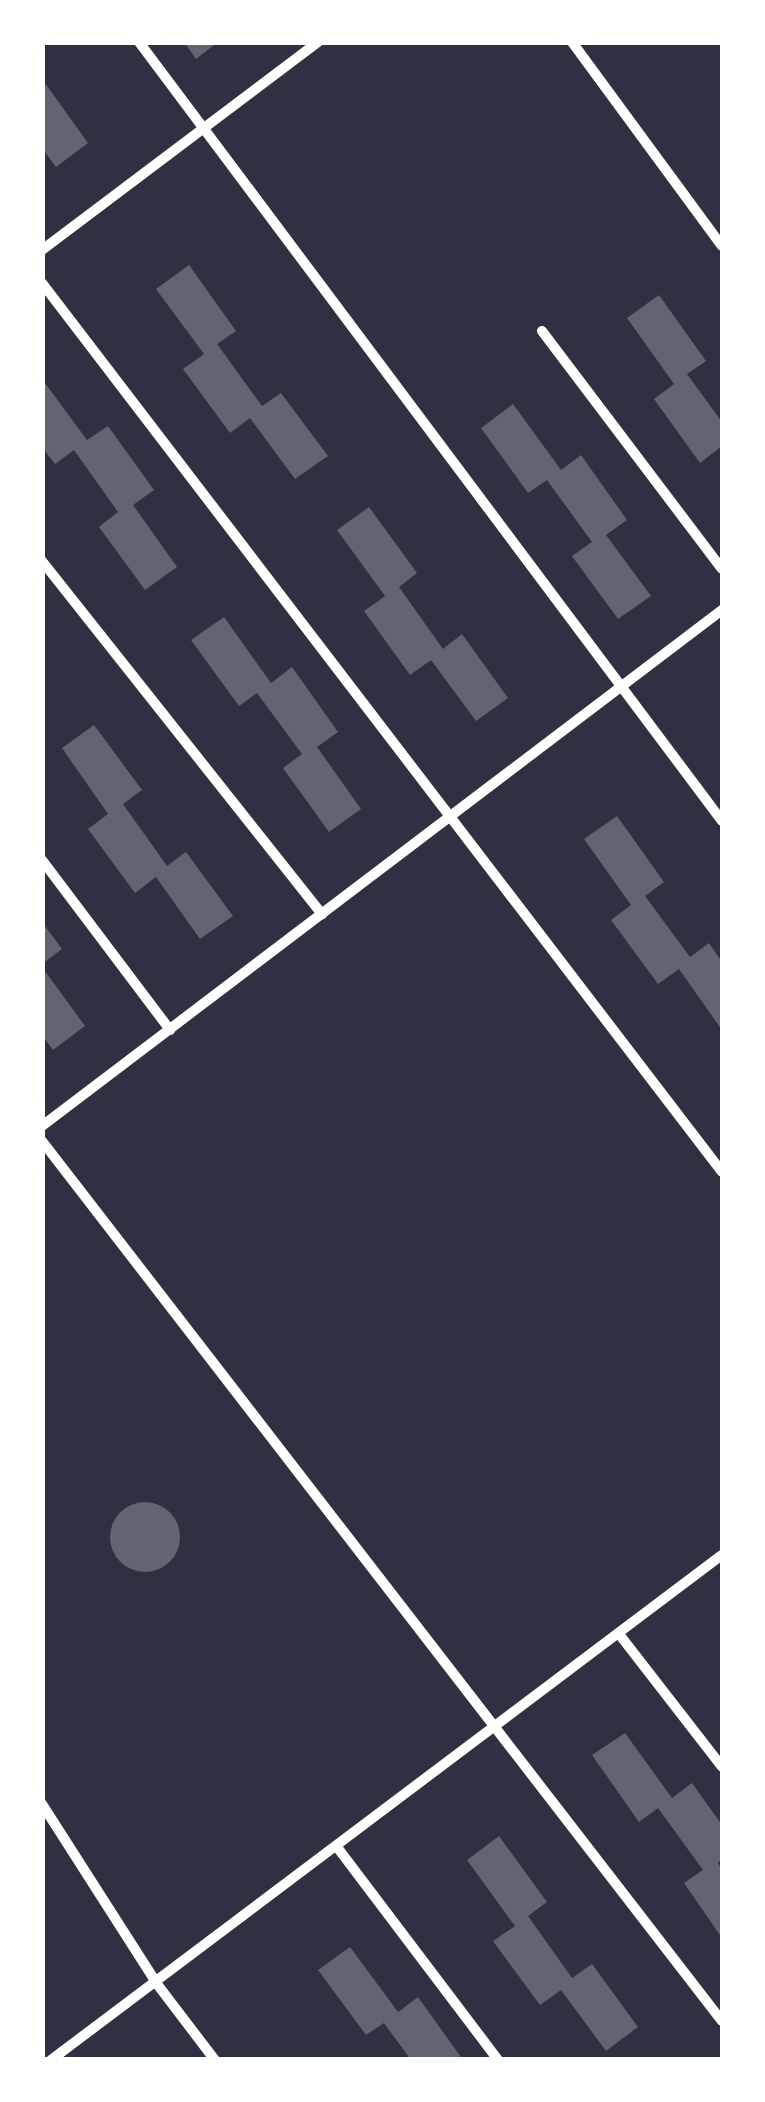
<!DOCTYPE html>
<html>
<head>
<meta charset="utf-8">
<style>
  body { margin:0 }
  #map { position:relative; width:765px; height:2102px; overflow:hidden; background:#2d3142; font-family:"DejaVu Sans",sans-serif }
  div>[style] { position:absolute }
  .building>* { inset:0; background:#626471 }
  .round { border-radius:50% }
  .minor>* { height:10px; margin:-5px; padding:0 5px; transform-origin:5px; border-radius:5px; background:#fff }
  span { translate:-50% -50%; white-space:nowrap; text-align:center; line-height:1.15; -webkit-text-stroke:8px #fff; paint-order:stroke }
  .frame { position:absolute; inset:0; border:45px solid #fff; pointer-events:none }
</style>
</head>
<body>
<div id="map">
  <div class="building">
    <i style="clip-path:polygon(184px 42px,218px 42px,196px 59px)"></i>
    <i style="clip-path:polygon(42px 79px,88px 143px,56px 167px,42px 148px)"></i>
    <i style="clip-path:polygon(189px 265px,236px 331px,217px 344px,262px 406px,281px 393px,328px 456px,295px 479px,250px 418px,230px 433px,183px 369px,204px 354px,156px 289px)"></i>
    <i style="clip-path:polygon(659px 295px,706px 361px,687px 374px,722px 422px,722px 446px,700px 463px,654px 399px,674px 384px,627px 318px)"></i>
    <i style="clip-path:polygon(42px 379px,87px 440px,108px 426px,154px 490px,133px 505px,177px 567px,145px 590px,99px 527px,118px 512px,74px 450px,55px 464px,42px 447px)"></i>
    <i style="clip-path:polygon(513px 404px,561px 470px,581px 455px,627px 520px,606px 535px,651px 596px,618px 619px,572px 556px,592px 542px,547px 480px,528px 493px,481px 428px)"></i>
    <i style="clip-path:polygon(369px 507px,417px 573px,399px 587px,443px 649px,462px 634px,508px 698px,476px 721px,431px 660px,410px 675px,364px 611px,385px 596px,337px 530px)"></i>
    <i style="clip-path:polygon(224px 617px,271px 683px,292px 667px,338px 732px,317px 747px,361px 809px,329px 832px,283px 768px,302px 754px,257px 693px,239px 706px,191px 640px)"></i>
    <i style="clip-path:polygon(94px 725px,142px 790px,123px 804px,167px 866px,186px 852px,233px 916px,200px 939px,156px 877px,135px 893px,88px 829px,108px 814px,62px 748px)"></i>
    <i style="clip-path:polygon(617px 816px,664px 882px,645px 896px,690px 957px,709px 943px,722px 962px,722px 1030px,679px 969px,658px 984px,611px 920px,631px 905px,584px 839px)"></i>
    <i style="clip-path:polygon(42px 922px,62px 949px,42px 964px)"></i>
    <i style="clip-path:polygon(42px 967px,85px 1026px,53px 1050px,42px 1035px)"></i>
    <i class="round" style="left:110px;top:1502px;width:70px;height:70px"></i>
    <i style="clip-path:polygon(625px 1733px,672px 1798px,692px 1783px,722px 1825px,722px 1859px,718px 1863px,722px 1870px,722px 1938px,684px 1883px,703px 1870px,658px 1808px,639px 1822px,592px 1755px)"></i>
    <i style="clip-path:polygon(499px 1836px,547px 1902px,528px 1916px,572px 1978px,592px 1964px,638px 2027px,606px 2051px,561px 1990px,540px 2005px,493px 1941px,515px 1926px,467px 1860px)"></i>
    <i style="clip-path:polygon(350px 1947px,398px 2012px,418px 1997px,463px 2060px,411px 2060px,384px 2023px,366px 2035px,318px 1970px)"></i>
  </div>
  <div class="minor">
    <i style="left:139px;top:42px;width:973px;rotate:53.19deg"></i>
    <i style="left:572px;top:42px;width:253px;rotate:53.7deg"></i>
    <i style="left:42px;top:250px;width:346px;rotate:-37deg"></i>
    <i style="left:42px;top:283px;width:1119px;rotate:52.59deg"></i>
    <i style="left:542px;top:331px;width:298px;rotate:52.9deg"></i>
    <i style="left:42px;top:561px;width:451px;rotate:51.6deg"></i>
    <i style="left:42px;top:860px;width:213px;rotate:53deg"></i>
    <i style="left:42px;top:1126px;width:854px;rotate:-37.19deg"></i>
    <i style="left:42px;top:1141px;width:1112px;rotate:52.31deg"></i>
    <i style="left:619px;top:1634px;width:168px;rotate:52.2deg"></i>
    <i style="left:42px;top:1804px;width:214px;rotate:57.4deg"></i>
    <i style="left:157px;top:1984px;width:96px;rotate:52.7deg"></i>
    <i style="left:337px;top:1847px;width:267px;rotate:52.9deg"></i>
    <i style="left:51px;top:2060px;width:840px;rotate:-36.97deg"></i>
  </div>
  <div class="frame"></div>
</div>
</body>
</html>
